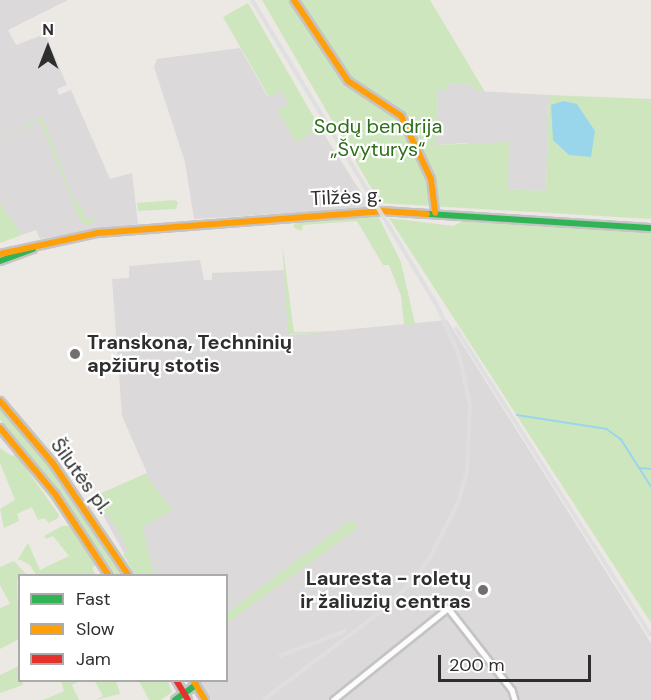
<!DOCTYPE html>
<html>
<head>
<meta charset="utf-8">
<style>
  body { margin:0 }
  #map { position:relative; width:651px; height:700px; overflow:hidden; background:#ece8e4; font-family:"DM Sans",sans-serif }
  div>[style] { position:absolute }
  .industrial>* { inset:0; background:#dcd9db }
  .green>* { inset:0; background:#cee6be }
  .water>* { inset:0; background:#99d6ec }
  .stream>* { height:1.5px; margin:-0.75px; padding:0 0.75px; transform-origin:0.75px; border-radius:0.75px; background:#99d6ec }
  .roads { filter:drop-shadow(2px 0 #c5c4c5) drop-shadow(-2px 0 #c5c4c5) drop-shadow(0 2px #c5c4c5) drop-shadow(0 -2px #c5c4c5) }
  .street>* { height:4.5px; margin:-2.25px; padding:0 2.25px; transform-origin:2.25px; border-radius:2.25px; background:#fcfcfb }
  .fast>* { height:6px; margin:-3px; padding:0 3px; transform-origin:3px; border-radius:3px; background:#30b455 }
  .slow>* { height:6px; margin:-3px; padding:0 3px; transform-origin:3px; border-radius:3px; background:#ff9f0a }
  .jam>* { height:6px; margin:-3px; padding:0 3px; transform-origin:3px; border-radius:3px; background:#e5322d }
  .rail>* { height:4px; margin-top:-2px; transform-origin:0; background:repeating-linear-gradient(90deg,#fff 0 4.5px,#dfdfe1 0 9px); box-sizing:border-box; border-block:2px solid #dfdfe1 }
  .dots>* { width:16px; height:16px; translate:-50% -50%; box-sizing:border-box; border:3px solid #fff; border-radius:50% }
  span { translate:-50% -50%; white-space:nowrap; text-align:center; line-height:1.15; -webkit-text-stroke:4.5px #fff; paint-order:stroke }
  .park-label { font-size:20px; color:#2c6e1b }
  .street-label { font-size:20px; color:#2e2e2e }
  .poi-label { font-size:20px; color:#2e2e2e; font-weight:700 }
  .left { translate:0 -50%; text-align:left }
  .right { translate:-100% -50%; text-align:right }
  .legend { position:absolute; left:18px; top:574px; width:210px; height:108px; box-sizing:border-box; background:#fff; border:2px solid #ababab; margin:0; padding:8px 10px; list-style:none; font-size:18px; color:#2e2e2e }
  .legend li { display:flex; align-items:center; gap:12px; height:30px }
  .legend b { width:30px; border:2px solid #ababab }
  .north { position:absolute; left:18px; top:18px; width:60px; height:60px; -webkit-text-stroke:4px #fff; paint-order:stroke; rotate:0deg; font-size:16px; font-weight:700; line-height:24px; text-align:center; color:#2e2e2e }
  .north::after { content:''; display:block; margin:auto; width:21px; height:27px; background:#2e2e2e; clip-path:polygon(50% 0,100% 100%,50% 72%,0 100%) }
  .scale { position:absolute; left:438px; top:655px; width:153px; height:27px; box-sizing:border-box; border:3px solid #2e2e2e; border-top:0; padding-left:8px; font-size:18px; line-height:21px; white-space:nowrap; color:#2e2e2e; -webkit-text-stroke:4px #fff; paint-order:stroke }
</style>
</head>
<body>
<div id="map">
  <div class="industrial">
    <i style="clip-path:polygon(0 0,68px 0,8px 30px,16px 45px,45px 34px,67px 85px,57px 89px,59px 95px,71px 90px,110px 179px,132px 173px,138px 224px,40px 239px,36px 230px,22px 235px,0 203px)"></i>
    <i style="clip-path:polygon(240px 48px,268px 97px,281px 91px,289px 103px,296px 142px,320px 128px,371px 208px,194px 219px,185px 162px,154px 67px,157px 59px)"></i>
    <i style="clip-path:polygon(448px 83px,474px 85px,476px 91px,549px 95px,546px 191px,507px 189px,466px 143px,436px 145px,438px 89px)"></i>
    <i style="clip-path:polygon(200px 260px,204px 280px,212px 280px,212px 273px,284px 270px,290px 335px,447px 320px,651px 643px,651px 700px,209px 700px,196px 681px,226px 680px,226px 576px,136px 575px,93px 497px,147px 473px,122px 416px,112px 279px,129px 278px,129px 266px)"></i>
  </div>
  <div class="green">
    <i style="clip-path:polygon(262px 0,430px 0,485px 92px,475px 91px,474px 85px,448px 83px,447px 90px,438px 90px,436px 145px,509px 142px,508px 189px,546px 191px,549px 95px,651px 99px,651px 219px,380px 203px)"></i>
    <i style="clip-path:polygon(248px 3px,320px 128px,296px 142px,277px 110px,289px 103px,281px 91px,269px 97px,223px 17px)"></i>
    <i style="clip-path:polygon(42px 116px,74px 200px,83px 209px,85px 219px,100px 217px,88px 225px,82px 224px,77px 213px,40px 120px,0 141px)"></i>
    <i style="clip-path:polygon(174px 200px,178px 202px,176px 209px,138px 211px,137px 203px)"></i>
    <i style="clip-path:polygon(0 203px,22px 235px,0 243px)"></i>
    <i style="clip-path:polygon(378px 216px,401px 262px,415px 324px,404px 325px,401px 296px,389px 265px,383px 265px,357px 221px,303px 225px,301px 231px,293px 227px,297px 220px)"></i>
    <i style="clip-path:polygon(389px 218px,453px 226px,463px 221px,651px 233px,651px 623px)"></i>
    <i style="clip-path:polygon(282px 242px,294px 332px,351px 331px,288px 334px)"></i>
    <i style="clip-path:polygon(0 408px,55px 472px,125px 575px,116px 575px,49px 478px,0 420px)"></i>
    <i style="clip-path:polygon(0 448px,12px 456px,16px 454px,59px 515px,58px 518px,49px 523px,44px 518px,38px 520px,32px 507px,17px 514px,19px 521px,4px 528px,0 509px,15px 500px,0 463px)"></i>
    <i style="clip-path:polygon(145px 474px,172px 510px,143px 527px,154px 575px,134px 573px,123px 554px,128px 551px,120px 533px,93px 497px)"></i>
    <i style="clip-path:polygon(352px 519px,358px 528px,227px 623px,227px 613px)"></i>
    <i style="clip-path:polygon(62px 526px,70px 526px,96px 565px,92px 568px,96px 575px,36px 575px,30px 565px,18px 559px,28px 543px,40px 570px,69px 556px,53px 536px,46px 539px,44px 536px)"></i>
    <i style="clip-path:polygon(14px 561px,27px 575px,20px 576px,17px 581px,19px 639px,0 649px,0 608px,10px 604px,0 585px,0 567px)"></i>
    <i style="clip-path:polygon(19px 666px,23px 685px,0 693px,0 675px)"></i>
    <i style="clip-path:polygon(61px 681px,80px 681px,72px 685px,79px 700px,43px 700px,64px 691px)"></i>
    <i style="clip-path:polygon(95px 681px,116px 681px,120px 694px,95px 700px,103px 696px)"></i>
    <i style="clip-path:polygon(139px 681px,168px 681px,172px 692px,161px 700px,149px 700px)"></i>
  </div>
  <div class="water">
    <i style="clip-path:polygon(563px 101px,577px 104px,595px 131px,591px 157px,569px 155px,553px 140px,551px 105px)"></i>
  </div>
  <div class="stream">
    <i style="left:517px;top:415px;width:91px;rotate:8.8deg"></i>
    <i style="left:607px;top:429px;width:17px;rotate:36deg"></i>
    <i style="left:621px;top:439px;width:56px;rotate:57.4deg"></i>
    <i style="left:640px;top:468px;width:11px;rotate:5deg"></i>
  </div>
  <div class="roads">
    <div class="street">
      <i style="left:333px;top:700px;width:147px;rotate:-38.7deg"></i>
      <i style="left:448px;top:608px;width:104px;rotate:52deg"></i>
      <i style="left:512px;top:690px;width:10px;rotate:73deg"></i>
    </div>
    <div class="fast">
      <i style="left:427px;top:214px;width:224px;rotate:3.6deg"></i>
      <i style="left:0;top:261px;width:35px;rotate:-20deg"></i>
      <i style="left:175px;top:700px;width:26px;rotate:-36deg"></i>
    </div>
    <div class="slow">
      <i style="left:294px;top:0;width:97px;rotate:56.3deg"></i>
      <i style="left:348px;top:81px;width:64px;rotate:33.4deg"></i>
      <i style="left:401px;top:116px;width:70px;rotate:64.5deg"></i>
      <i style="left:431px;top:179px;width:34px;rotate:83deg"></i>
      <i style="left:0;top:254px;width:99px;rotate:-12.2deg"></i>
      <i style="left:97px;top:233px;width:285px;rotate:-4.4deg"></i>
      <i style="left:381px;top:211px;width:46px;rotate:3.7deg"></i>
      <i style="left:0;top:401px;width:80px;rotate:49.6deg"></i>
      <i style="left:52px;top:462px;width:138px;rotate:56deg"></i>
      <i style="left:0;top:428px;width:86px;rotate:50.2deg"></i>
      <i style="left:55px;top:494px;width:98px;rotate:56.6deg"></i>
      <i style="left:193px;top:680px;width:23px;rotate:59deg"></i>
    </div>
    <div class="jam">
      <i style="left:176px;top:680px;width:23px;rotate:59deg"></i>
    </div>
  </div>
  <div class="rail">
    <i style="left:252px;top:0;width:357px;rotate:58.8deg"></i>
    <i style="left:437px;top:305px;width:55px;rotate:66.3deg"></i>
    <i style="left:459px;top:355px;width:51px;rotate:77.6deg"></i>
    <i style="left:470px;top:405px;width:67px;rotate:92.6deg"></i>
    <i style="left:467px;top:472px;width:32px;rotate:106deg"></i>
    <i style="left:458px;top:503px;width:63px;rotate:117.4deg"></i>
    <i style="left:429px;top:559px;width:31px;rotate:127deg"></i>
    <i style="left:410px;top:584px;width:42px;rotate:136.9deg"></i>
    <i style="left:379px;top:613px;width:145px;rotate:143.1deg"></i>
    <i style="left:455px;top:327px;width:366px;rotate:57.6deg"></i>
    <i style="left:279px;top:656px;width:72px;rotate:-20.5deg"></i>
  </div>
  <div class="dots">
    <i style="left:75px;top:354px;background:#706f6e"></i>
    <i style="left:483px;top:590px;background:#706f6e"></i>
  </div>
  <div class="park-label">
    <span style="left:378px;top:138px">Sodų bendrija<br>„Švyturys“</span>
  </div>
  <div class="street-label">
    <span style="left:346px;top:197px;rotate:-3deg">Tilžės g.</span>
    <span style="left:81px;top:476px;rotate:54deg">Šilutės pl.</span>
  </div>
  <div class="poi-label">
    <span class="left" style="left:87px;top:354px">Transkona, Techninių<br>apžiūrų stotis</span>
    <span class="right" style="left:471px;top:590px">Lauresta - roletų<br>ir žaliuzių centras</span>
  </div>
  <ul class="legend">
  <li><b style="height:8px;background:#30b455"></b>Fast</li>
  <li><b style="height:8px;background:#ff9f0a"></b>Slow</li>
  <li><b style="height:8px;background:#e5322d"></b>Jam</li>
  </ul>
  <div class="north">N</div>
  <div class="scale">200 m</div>
</div>
</body>
</html>
